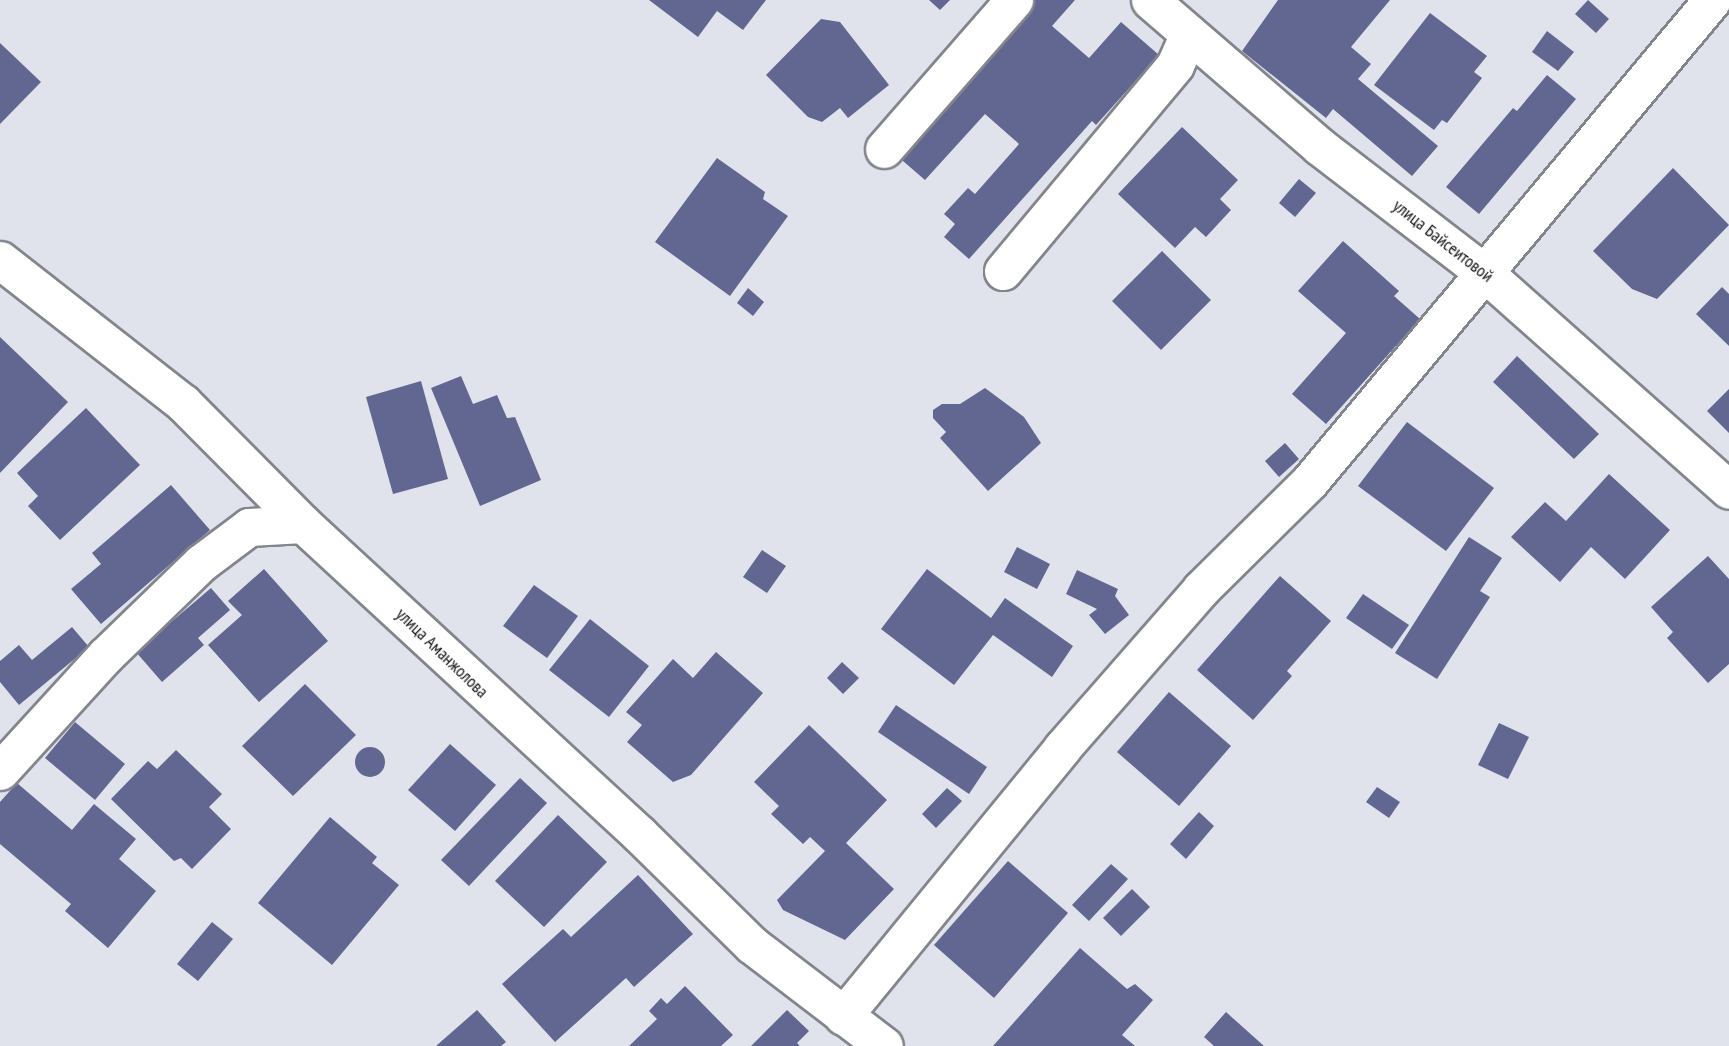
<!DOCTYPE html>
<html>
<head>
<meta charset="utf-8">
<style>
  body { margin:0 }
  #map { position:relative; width:1729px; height:1046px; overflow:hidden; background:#e1e3ec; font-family:"PT Sans Narrow",sans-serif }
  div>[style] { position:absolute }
  .building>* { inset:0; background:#626791 }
  .round { border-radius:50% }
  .roads { filter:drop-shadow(2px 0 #83858d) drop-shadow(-2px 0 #83858d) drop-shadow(0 2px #83858d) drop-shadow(0 -2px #83858d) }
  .minor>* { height:37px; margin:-18.5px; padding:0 18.5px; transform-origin:18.5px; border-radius:18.5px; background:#fff }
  span { translate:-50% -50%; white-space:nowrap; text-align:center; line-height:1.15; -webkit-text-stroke:5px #fff; paint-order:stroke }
  .street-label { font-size:18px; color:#151619 }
</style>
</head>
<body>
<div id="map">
  <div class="building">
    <i style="clip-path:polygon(649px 0,766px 0,743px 30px,717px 11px,698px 37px)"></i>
    <i style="clip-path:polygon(929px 0,950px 0,940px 10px)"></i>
    <i style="clip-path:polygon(1034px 0,1075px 0,1052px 26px,1089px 58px,1121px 22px,1159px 55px,1096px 125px,1092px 121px,969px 259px,944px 237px,955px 224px,944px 214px,968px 188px,975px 194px,1019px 144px,985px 114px,925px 180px,896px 155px)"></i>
    <i style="clip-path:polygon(1278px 0,1390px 0,1351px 47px,1371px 64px,1358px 79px,1438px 146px,1412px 176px,1333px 109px,1326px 118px,1242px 51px)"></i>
    <i style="clip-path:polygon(1588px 0,1609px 19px,1596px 33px,1575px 14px)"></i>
    <i style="clip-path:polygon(1430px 13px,1487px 56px,1474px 72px,1482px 78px,1447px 123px,1442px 120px,1434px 130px,1374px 85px)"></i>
    <i style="clip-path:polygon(821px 19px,840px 22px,889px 85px,848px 118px,840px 108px,822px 122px,808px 117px,766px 75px)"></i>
    <i style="clip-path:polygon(1547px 31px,1574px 52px,1558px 71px,1532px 52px)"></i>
    <i style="clip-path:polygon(0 43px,41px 82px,0 124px)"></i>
    <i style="clip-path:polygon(1547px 75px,1576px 99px,1479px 214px,1446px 187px,1513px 108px,1517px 111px)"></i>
    <i style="clip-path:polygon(1182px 127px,1238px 180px,1220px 199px,1231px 210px,1206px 237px,1195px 227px,1175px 248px,1118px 194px)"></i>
    <i style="clip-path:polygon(717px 158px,765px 192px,763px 199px,788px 216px,730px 296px,655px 242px)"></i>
    <i style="clip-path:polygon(1673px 168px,1729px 225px,1657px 299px,1632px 289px,1593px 251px)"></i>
    <i style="clip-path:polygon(1299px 179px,1316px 193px,1295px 217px,1279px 203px)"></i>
    <i style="clip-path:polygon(1343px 241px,1399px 291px,1394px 296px,1420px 319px,1326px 424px,1292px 394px,1346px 333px,1298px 291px)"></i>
    <i style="clip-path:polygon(1162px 251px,1211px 300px,1161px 350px,1112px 301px)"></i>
    <i style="clip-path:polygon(1722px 287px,1729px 294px,1729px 346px,1696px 314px)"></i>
    <i style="clip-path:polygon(748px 288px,764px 302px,753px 316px,737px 303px)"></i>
    <i style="clip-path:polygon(0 337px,68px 402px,0 473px)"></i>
    <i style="clip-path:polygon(1517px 356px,1599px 434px,1574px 459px,1493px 382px)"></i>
    <i style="clip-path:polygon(461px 376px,473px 404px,497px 395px,507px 418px,515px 417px,541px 480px,480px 506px,431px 388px)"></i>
    <i style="clip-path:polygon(421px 381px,448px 479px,393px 494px,366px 397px)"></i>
    <i style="clip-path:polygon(985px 388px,1024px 417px,1041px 443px,988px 491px,940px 438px,946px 432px,933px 418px,933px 410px,942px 404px,960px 404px)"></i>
    <i style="clip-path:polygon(1729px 389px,1729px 433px,1707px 411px)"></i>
    <i style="clip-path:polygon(86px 408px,140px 465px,60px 540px,28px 506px,38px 496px,17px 473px)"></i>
    <i style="clip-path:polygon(1407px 422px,1494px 488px,1446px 551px,1358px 486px)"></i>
    <i style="clip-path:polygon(1285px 443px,1299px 459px,1279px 477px,1265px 461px)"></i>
    <i style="clip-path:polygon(1609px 474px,1670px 530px,1625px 579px,1591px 547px,1560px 582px,1511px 537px,1545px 502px,1566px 521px)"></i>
    <i style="clip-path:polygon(171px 485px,210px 530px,101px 624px,71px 589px,101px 564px,92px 553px)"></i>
    <i style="clip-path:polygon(1469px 537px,1502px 558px,1480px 591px,1490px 597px,1437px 679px,1395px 653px)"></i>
    <i style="clip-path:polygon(1017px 547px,1050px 564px,1037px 589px,1004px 572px)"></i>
    <i style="clip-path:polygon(762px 550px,786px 566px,767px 593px,743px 577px)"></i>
    <i style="clip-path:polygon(1708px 556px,1729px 579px,1729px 664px,1708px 683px,1667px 638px,1673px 632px,1651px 607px)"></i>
    <i style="clip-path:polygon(264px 569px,328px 641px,259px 702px,208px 645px,242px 615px,228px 601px)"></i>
    <i style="clip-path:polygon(927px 569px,991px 618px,1005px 598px,1073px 646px,1052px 677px,993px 635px,954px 685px,881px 629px)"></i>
    <i style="clip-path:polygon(1077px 570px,1118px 589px,1115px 596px,1129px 615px,1105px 634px,1089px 615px,1097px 609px,1066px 594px)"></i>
    <i style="clip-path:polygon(1280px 576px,1331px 621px,1287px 671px,1292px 676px,1253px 720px,1197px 670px)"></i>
    <i style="clip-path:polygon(534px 585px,578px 616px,547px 658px,503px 626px)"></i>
    <i style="clip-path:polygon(211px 588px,230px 610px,198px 638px,204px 645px,162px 682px,136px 652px)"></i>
    <i style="clip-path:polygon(1363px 594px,1409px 625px,1392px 649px,1346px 618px)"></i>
    <i style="clip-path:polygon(590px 619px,649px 666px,609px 717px,549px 670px)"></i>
    <i style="clip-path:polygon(72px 627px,89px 647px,19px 705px,0 682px,0 661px,19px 645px,32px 660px)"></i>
    <i style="clip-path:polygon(716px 652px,763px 693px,691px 775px,673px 782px,627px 742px,642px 725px,626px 712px,673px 659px,693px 678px)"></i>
    <i style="clip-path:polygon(842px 662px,859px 678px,843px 694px,827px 678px)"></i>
    <i style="clip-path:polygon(305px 684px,356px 735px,293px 796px,242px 746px)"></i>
    <i style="clip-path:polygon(1169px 692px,1231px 746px,1179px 806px,1117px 752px)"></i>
    <i style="clip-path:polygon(896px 705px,987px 767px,969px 794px,878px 732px)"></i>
    <i style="clip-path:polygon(75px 722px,125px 764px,95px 800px,45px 758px)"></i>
    <i style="clip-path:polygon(1499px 723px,1529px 737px,1508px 779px,1478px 765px)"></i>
    <i style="clip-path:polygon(809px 725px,887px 800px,846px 843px,894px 889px,845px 940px,783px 910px,777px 900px,825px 851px,810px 837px,803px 844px,771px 814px,779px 806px,754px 782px)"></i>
    <i style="clip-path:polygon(450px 744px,496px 785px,455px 831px,408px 790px)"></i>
    <i class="round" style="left:355px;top:747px;width:30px;height:30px"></i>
    <i style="clip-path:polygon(176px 750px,222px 794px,209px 807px,231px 829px,192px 869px,181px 858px,174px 861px,111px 799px,148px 761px,157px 769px)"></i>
    <i style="clip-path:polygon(520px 778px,547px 803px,469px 886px,441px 860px)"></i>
    <i style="clip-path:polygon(17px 783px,72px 830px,94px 804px,136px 839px,119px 859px,156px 891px,108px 948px,65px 911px,71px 904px,0 844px,0 802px)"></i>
    <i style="clip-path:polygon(1377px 787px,1400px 802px,1389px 818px,1366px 802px)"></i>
    <i style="clip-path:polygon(947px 788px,962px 801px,936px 828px,922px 814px)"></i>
    <i style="clip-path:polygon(1199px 812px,1214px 826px,1186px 859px,1170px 844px)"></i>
    <i style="clip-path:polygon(558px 815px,607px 862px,544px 927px,495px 881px)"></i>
    <i style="clip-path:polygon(330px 817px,377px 857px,372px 863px,399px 885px,332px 965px,258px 903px)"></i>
    <i style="clip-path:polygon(1008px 861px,1068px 913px,994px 998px,934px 945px)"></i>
    <i style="clip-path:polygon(1111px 864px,1128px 879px,1089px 921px,1072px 905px)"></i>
    <i style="clip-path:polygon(638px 875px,693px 934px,634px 987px,626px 978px,555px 1042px,502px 984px,563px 929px,571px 937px)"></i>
    <i style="clip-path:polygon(1132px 889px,1150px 907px,1121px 936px,1103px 918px)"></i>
    <i style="clip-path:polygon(212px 922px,233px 939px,198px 981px,177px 964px)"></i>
    <i style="clip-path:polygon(1080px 948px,1127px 989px,1135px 984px,1153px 1000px,1122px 1035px,1135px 1046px,993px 1046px)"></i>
    <i style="clip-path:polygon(685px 986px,733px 1035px,721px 1046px,629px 1046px,657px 1019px,649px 1011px,661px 998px,667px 1004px)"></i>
    <i style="clip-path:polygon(477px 1010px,506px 1042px,501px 1046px,436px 1046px)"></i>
    <i style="clip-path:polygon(787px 1010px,809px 1031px,797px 1043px,800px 1046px,751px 1046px)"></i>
    <i style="clip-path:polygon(1226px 1012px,1264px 1046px,1214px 1046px,1204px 1037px)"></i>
  </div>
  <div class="roads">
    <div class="minor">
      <i style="left:1150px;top:0;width:223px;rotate:40.8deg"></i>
      <i style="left:1319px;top:146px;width:210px;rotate:37.5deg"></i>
      <i style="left:1486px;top:274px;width:325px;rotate:41.6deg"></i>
      <i style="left:884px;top:149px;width:198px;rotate:-48.9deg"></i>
      <i style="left:0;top:260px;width:232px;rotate:38deg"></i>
      <i style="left:183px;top:403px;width:170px;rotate:45.2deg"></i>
      <i style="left:303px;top:524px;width:457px;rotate:42.7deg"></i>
      <i style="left:639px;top:834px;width:158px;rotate:44.5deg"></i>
      <i style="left:752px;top:945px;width:166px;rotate:37.4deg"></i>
      <i style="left:1003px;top:271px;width:268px;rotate:-50.1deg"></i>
      <i style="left:1175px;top:65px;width:34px;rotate:-66deg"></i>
      <i style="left:0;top:771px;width:156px;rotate:-47.6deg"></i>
      <i style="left:105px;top:656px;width:134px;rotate:-44.1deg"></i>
      <i style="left:201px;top:563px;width:60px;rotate:-36.9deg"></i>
      <i style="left:249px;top:527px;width:54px;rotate:-3.2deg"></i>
      <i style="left:843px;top:1016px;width:346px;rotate:-50.7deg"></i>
      <i style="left:1062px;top:748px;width:211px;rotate:-48.8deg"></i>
      <i style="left:1201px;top:589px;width:153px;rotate:-44.7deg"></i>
      <i style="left:1310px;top:481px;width:627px;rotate:-50.11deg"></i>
    </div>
  </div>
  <div class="street-label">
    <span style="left:1443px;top:241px;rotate:38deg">улица Байсеитовой</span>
    <span style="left:442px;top:653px;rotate:44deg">улица Аманжолова</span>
  </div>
</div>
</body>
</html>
